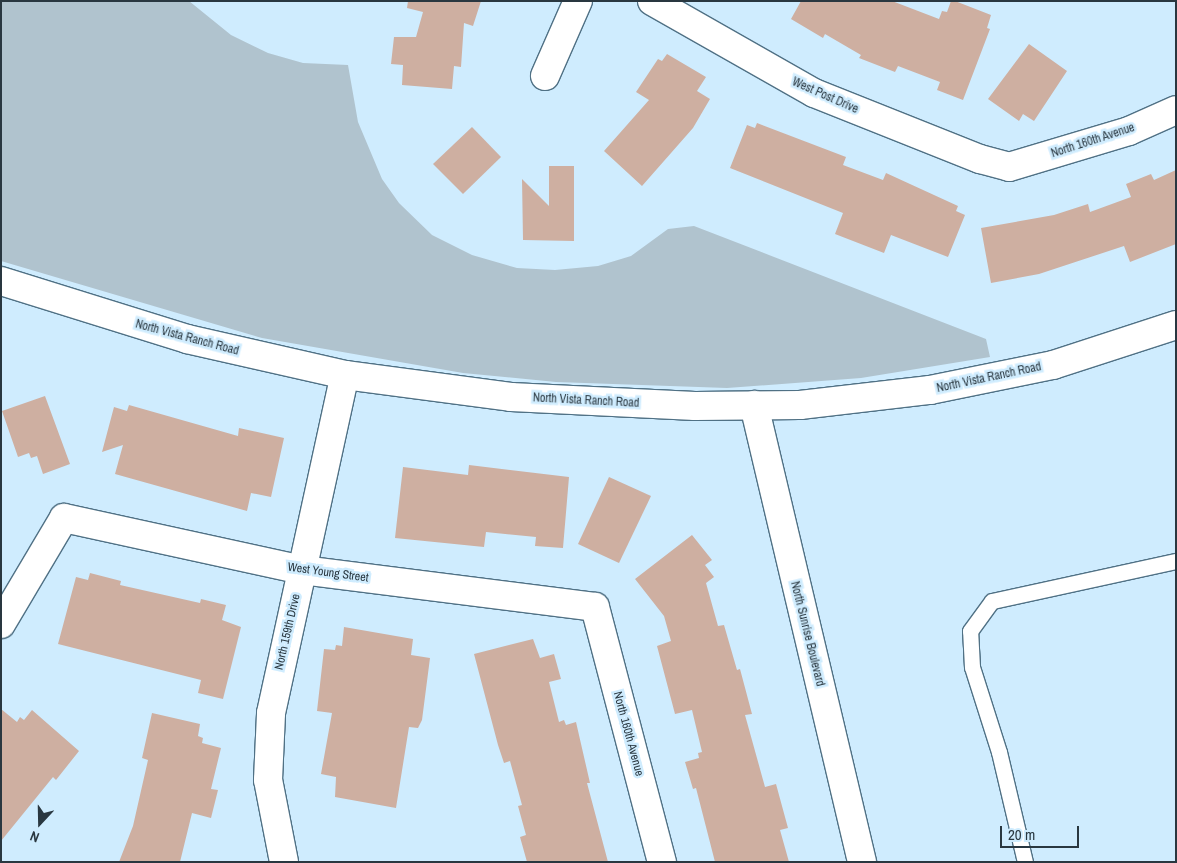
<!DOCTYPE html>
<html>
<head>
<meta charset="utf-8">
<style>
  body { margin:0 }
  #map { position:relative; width:1177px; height:863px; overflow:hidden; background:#cfecfe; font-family:"Archivo Narrow",sans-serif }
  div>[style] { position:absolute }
  .green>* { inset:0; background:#b0c3ce }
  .building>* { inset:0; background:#ceafa1 }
  .roads { filter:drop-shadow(1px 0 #507185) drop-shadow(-1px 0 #507185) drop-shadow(0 1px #507185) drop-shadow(0 -1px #507185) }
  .lane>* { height:15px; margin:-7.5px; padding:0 7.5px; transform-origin:7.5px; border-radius:7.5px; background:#fff }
  .street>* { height:28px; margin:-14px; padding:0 14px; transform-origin:14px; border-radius:14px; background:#fff }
  .secondary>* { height:28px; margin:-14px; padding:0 14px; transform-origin:14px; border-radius:14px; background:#fff }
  span { translate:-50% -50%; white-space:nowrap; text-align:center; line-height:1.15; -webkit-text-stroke:5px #cfecfe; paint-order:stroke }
  .street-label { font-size:12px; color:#293740 }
  .frame { position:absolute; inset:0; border:2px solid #293740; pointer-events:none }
  .north { position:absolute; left:15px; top:798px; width:50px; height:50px; -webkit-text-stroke:4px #cfecfe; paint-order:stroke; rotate:201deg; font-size:14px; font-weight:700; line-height:20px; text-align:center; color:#293740 }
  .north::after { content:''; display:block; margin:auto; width:18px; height:22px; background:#293740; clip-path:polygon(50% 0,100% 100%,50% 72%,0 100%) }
  .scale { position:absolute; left:1000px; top:826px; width:79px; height:22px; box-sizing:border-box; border:2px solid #293740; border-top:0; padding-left:6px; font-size:15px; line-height:18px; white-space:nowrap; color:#293740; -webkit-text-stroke:4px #cfecfe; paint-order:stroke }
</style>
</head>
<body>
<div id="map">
  <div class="green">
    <i style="clip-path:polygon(1px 1px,189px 1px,231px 35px,268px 53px,303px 63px,348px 65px,358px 122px,382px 179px,399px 203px,432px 235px,472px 255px,517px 268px,555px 270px,598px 266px,631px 256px,668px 229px,694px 226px,986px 339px,990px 357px,861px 378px,727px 388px,556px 382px,463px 373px,262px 338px,1px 261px)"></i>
  </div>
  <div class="building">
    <i style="clip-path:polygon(408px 1px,481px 1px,473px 26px,464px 23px,461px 67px,454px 66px,452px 89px,402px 85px,403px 65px,391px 64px,394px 37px,416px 37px,423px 12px,407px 8px)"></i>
    <i style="clip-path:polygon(801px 1px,892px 1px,939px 19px,942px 11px,947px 12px,951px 1px,955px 1px,991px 15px,987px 28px,990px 29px,963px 100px,937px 90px,940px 82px,898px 66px,895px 72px,859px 58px,861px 55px,825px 34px,823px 38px,791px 19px)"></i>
    <i style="clip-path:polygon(1029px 44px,1067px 71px,1034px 121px,1023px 114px,1019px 121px,988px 99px)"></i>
    <i style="clip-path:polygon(667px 54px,706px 77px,697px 91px,710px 99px,693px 128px,642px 186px,604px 151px,649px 100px,636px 92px,658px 59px,662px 61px)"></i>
    <i style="clip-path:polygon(757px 123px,846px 157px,843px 165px,883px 180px,886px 173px,958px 206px,956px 211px,965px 215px,948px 257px,891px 235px,884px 253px,835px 234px,843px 213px,730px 168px,747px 125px,755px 128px)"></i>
    <i style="clip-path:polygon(472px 127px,501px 157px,463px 194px,433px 164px)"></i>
    <i style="clip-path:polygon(549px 166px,574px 166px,574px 241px,523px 240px,522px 179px,549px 206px)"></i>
    <i style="clip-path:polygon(1176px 170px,1176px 244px,1130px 262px,1124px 246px,1039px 274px,991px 283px,981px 228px,1054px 215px,1088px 204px,1090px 212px,1131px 197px,1126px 184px,1151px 174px,1154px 180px)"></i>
    <i style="clip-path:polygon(45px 396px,70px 464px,43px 474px,37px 456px,31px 458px,29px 453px,18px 457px,2px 411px)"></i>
    <i style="clip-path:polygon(129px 405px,238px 436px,239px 428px,284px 438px,271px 497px,251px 493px,247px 511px,115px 474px,123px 445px,102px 452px,114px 407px,127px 411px)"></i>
    <i style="clip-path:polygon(469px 465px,569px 477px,563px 548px,535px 546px,536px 537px,486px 532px,484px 547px,395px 538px,403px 467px,468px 475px)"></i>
    <i style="clip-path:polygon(609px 477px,651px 496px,619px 563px,578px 544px)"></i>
    <i style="clip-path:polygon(692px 535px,712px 560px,705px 565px,714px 577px,706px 583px,718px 626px,724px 625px,737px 670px,740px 669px,752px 714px,745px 715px,765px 787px,776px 784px,788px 828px,780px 830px,789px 862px,715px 862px,696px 788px,693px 789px,685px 762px,699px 758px,698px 753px,702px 752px,692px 710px,675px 714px,657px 646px,671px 641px,664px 616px,635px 579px)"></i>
    <i style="clip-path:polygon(90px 573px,121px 581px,120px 585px,200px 603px,201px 599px,226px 605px,222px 620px,241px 627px,223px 699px,198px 693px,201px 680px,58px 644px,76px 577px,88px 580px)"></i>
    <i style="clip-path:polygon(344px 627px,413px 639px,411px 655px,430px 658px,422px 720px,418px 728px,409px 727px,396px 808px,335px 797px,336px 777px,321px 774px,332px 713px,317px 711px,324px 649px,335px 650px,336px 645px,342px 646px)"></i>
    <i style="clip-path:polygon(533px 639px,540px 658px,554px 654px,561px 679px,549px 682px,559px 722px,564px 720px,566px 725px,576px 722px,590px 783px,587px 783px,608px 862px,527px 862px,520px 837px,526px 835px,518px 806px,522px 805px,510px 761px,504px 763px,498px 745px,474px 654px)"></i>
    <i style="clip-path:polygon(1px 709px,17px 722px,20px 717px,24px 720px,32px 710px,79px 751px,56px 780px,53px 777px,1px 841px)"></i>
    <i style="clip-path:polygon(152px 713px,200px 724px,198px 736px,203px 738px,202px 743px,221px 748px,211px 789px,218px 790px,211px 818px,192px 813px,180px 862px,119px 862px,133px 826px,148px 760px,142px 758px)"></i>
  </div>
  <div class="roads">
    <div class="lane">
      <i style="left:1025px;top:862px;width:113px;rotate:-103.3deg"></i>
      <i style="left:999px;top:752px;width:89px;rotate:-107.6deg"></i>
      <i style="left:972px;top:667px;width:36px;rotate:-93deg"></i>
      <i style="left:970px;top:631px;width:37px;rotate:-54deg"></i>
      <i style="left:992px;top:601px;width:188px;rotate:-12.3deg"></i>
    </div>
    <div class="street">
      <i style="left:652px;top:1px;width:186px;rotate:29.6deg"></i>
      <i style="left:814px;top:93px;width:179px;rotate:21.7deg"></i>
      <i style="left:980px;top:159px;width:30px;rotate:15deg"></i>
      <i style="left:1009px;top:167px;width:125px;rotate:-16.7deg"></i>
      <i style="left:1129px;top:131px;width:51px;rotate:-24.1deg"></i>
      <i style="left:545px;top:76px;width:82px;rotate:-66.3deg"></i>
      <i style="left:1px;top:624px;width:123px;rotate:-59.3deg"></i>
      <i style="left:64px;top:518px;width:244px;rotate:12.3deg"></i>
      <i style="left:302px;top:570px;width:295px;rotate:7.2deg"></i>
      <i style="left:595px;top:607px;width:264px;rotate:75.3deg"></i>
      <i style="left:284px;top:862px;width:84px;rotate:-101deg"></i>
      <i style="left:268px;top:780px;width:67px;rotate:-87.4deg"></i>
      <i style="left:271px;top:713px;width:346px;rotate:-77.7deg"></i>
    </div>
    <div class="secondary">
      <i style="left:1px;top:281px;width:195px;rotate:17.3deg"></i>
      <i style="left:187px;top:339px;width:162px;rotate:12.8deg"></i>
      <i style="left:345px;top:375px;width:167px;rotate:7.5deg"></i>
      <i style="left:511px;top:397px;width:184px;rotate:2.8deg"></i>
      <i style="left:695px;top:406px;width:105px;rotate:-0.5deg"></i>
      <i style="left:800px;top:405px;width:131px;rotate:-6.6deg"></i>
      <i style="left:930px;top:390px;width:126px;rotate:-11.5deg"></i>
      <i style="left:1053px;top:365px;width:129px;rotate:-18deg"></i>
      <i style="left:754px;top:405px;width:470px;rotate:76.7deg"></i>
    </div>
  </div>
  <div class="street-label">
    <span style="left:825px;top:96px;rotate:24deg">West Post Drive</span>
    <span style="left:1093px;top:141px;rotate:-18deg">North 160th Avenue</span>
    <span style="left:187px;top:338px;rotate:15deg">North Vista Ranch Road</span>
    <span style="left:989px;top:378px;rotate:-12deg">North Vista Ranch Road</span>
    <span style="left:586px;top:401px;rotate:3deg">North Vista Ranch Road</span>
    <span style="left:328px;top:573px;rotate:8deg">West Young Street</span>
    <span style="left:288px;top:632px;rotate:-77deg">North 159th Drive</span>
    <span style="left:807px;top:634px;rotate:76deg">North Sunrise Boulevard</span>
    <span style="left:628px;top:734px;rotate:75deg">North 160th Avenue</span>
  </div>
  <div class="frame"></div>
  <div class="north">N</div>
  <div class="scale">20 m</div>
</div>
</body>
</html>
